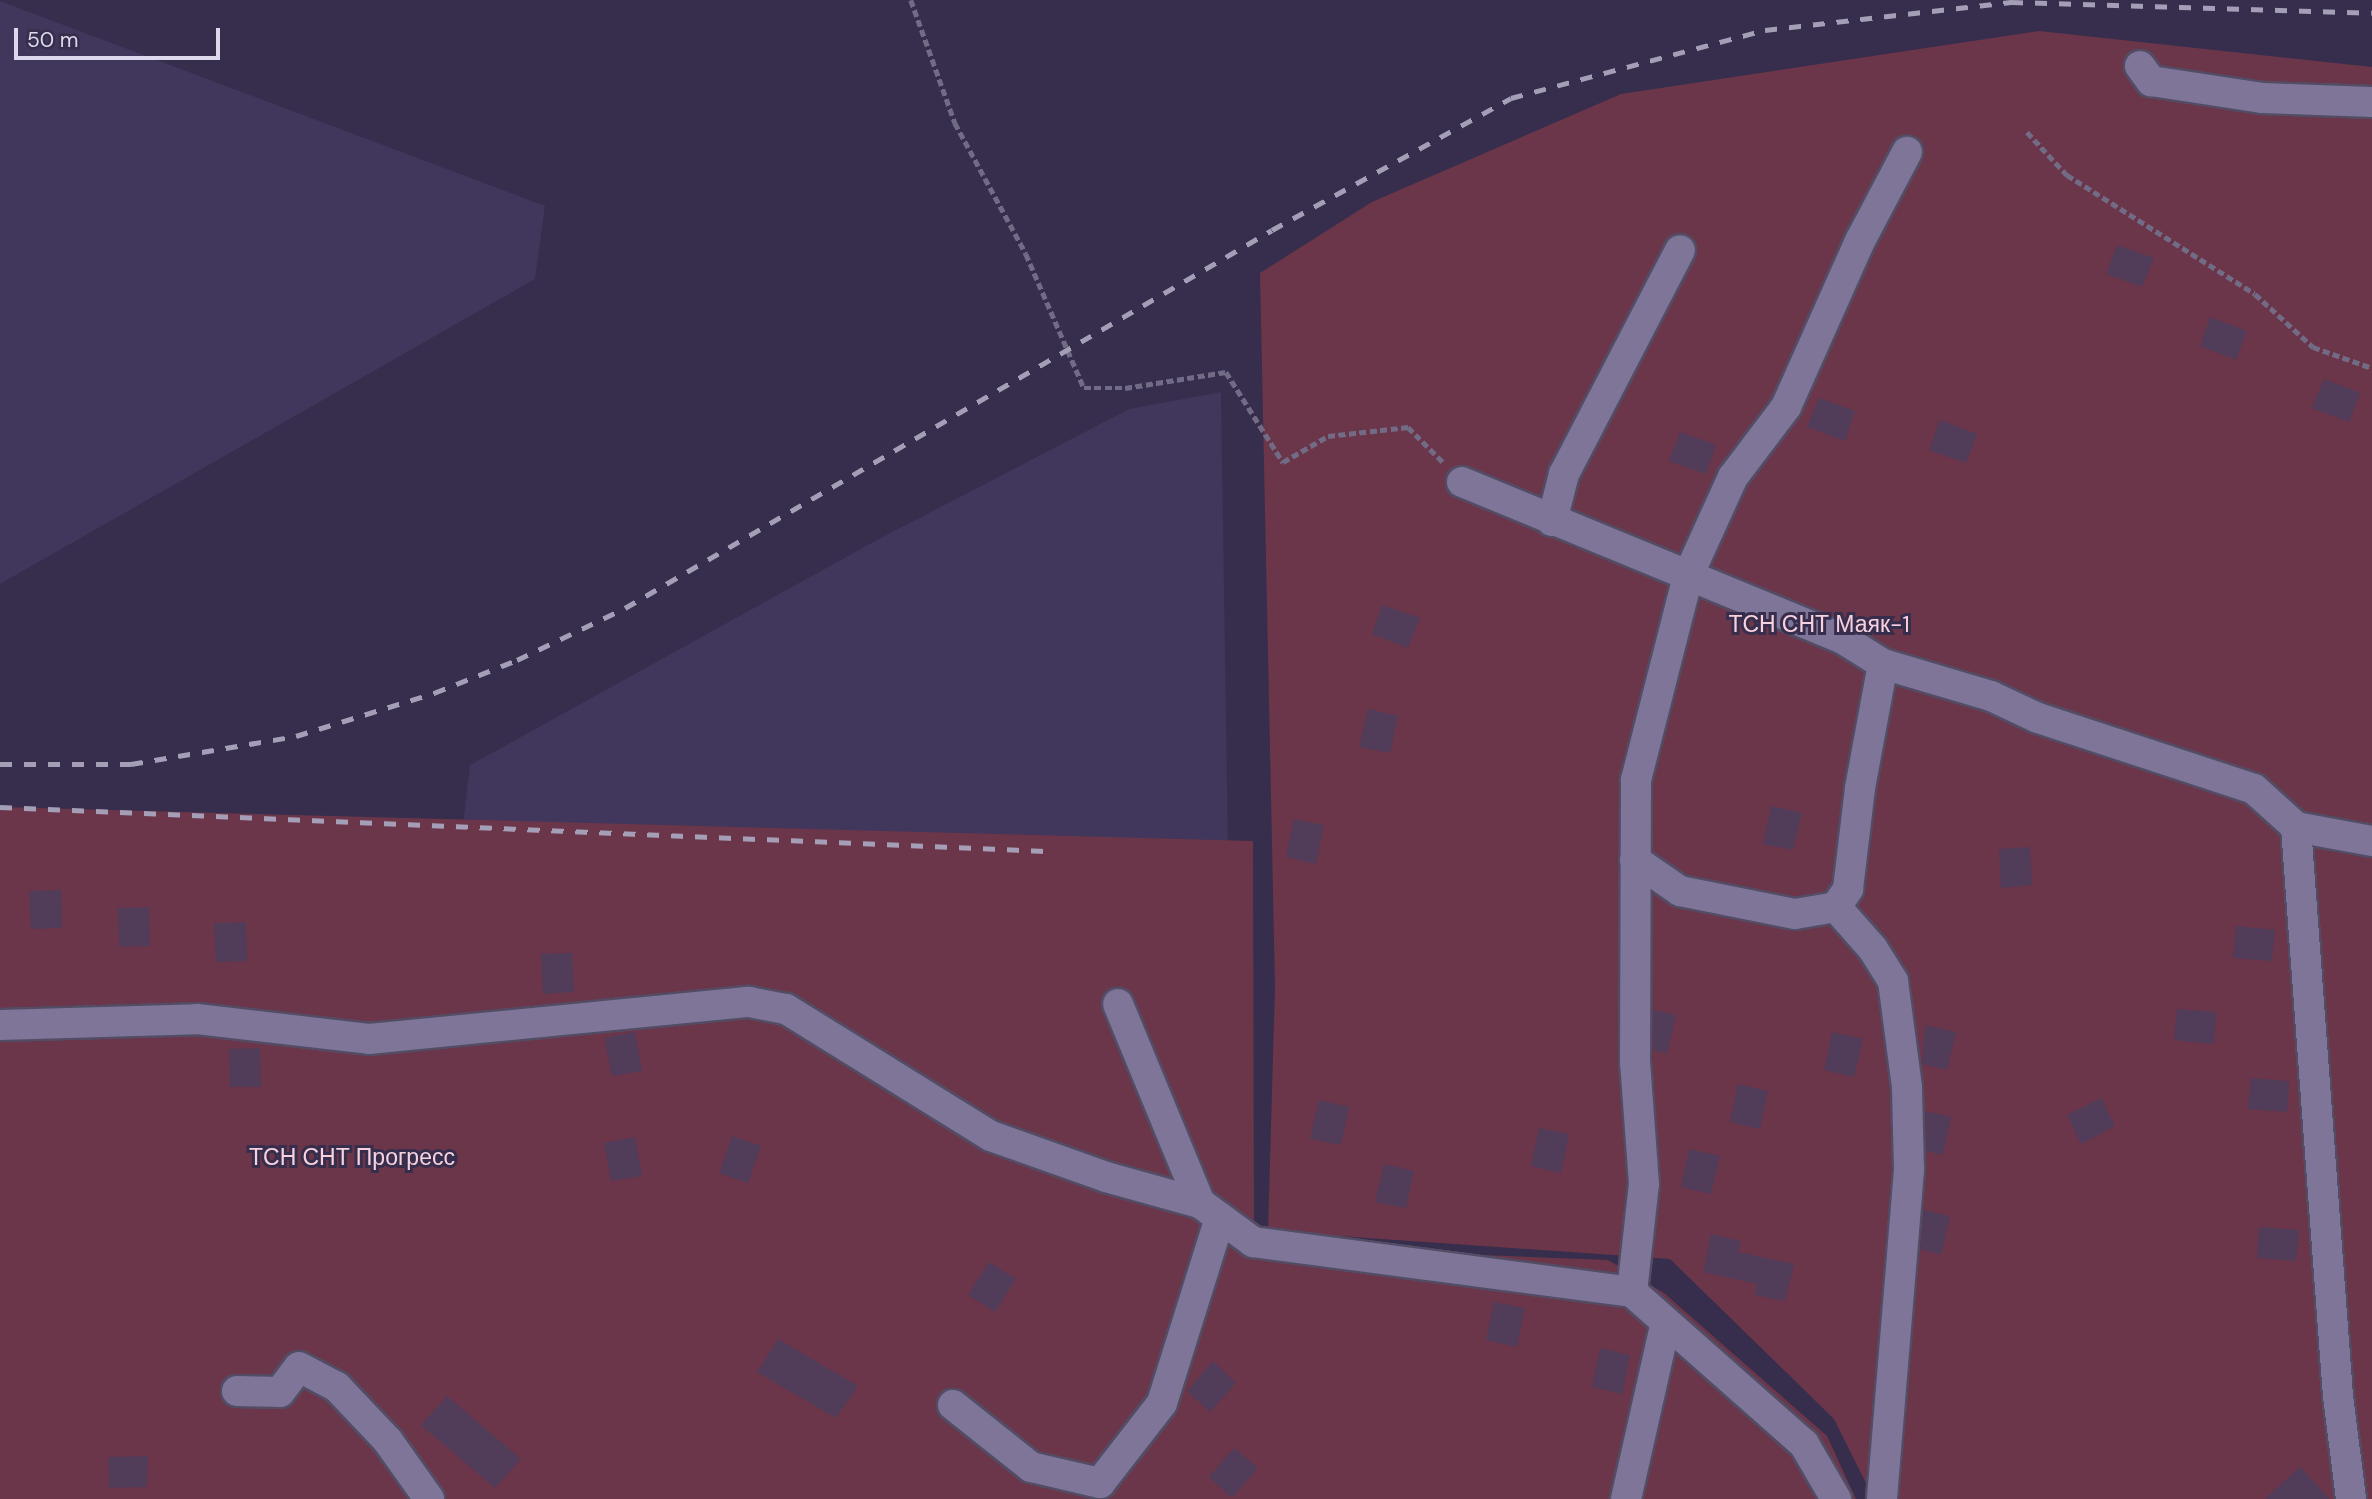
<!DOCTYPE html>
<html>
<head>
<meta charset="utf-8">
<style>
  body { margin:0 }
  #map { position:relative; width:2372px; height:1499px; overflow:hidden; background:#362e4c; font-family:"DM Sans",sans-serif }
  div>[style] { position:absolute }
  .built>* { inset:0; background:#41365b }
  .green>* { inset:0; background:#6b364a }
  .building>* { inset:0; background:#513c59 }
  .path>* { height:4.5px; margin-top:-2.25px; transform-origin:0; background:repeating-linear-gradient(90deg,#726b85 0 7px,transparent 0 10.5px) }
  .roads { filter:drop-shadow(2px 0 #534c65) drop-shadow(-2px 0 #534c65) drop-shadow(0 2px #534c65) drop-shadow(0 -2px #534c65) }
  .minor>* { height:30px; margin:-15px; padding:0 15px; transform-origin:15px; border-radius:15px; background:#7e7598 }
  .rail>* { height:5px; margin-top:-2.5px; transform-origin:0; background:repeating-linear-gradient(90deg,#a49eb6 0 12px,transparent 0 24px) }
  span { translate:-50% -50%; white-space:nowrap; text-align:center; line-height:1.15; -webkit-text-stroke:6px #362e4c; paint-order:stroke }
  .park-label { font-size:23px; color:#f8d1de }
  .scale { position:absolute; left:14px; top:28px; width:206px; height:32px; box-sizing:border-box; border:4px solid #ddd8ec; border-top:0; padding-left:9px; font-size:21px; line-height:24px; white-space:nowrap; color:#ddd8ec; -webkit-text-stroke:5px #362e4c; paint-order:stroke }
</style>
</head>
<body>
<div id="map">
  <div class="built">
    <i style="clip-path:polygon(0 1px,545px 206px,535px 279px,0 584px)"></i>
    <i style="clip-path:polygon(1221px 392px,1232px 1106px,458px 867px,470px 765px,875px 541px,1129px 409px)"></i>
  </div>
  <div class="green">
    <i style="clip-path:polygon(2039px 31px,2372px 67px,2372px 1499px,1874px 1499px,1834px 1419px,1670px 1259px,1268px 1231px,1275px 987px,1260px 273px,1372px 202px,1621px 94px)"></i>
    <i style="clip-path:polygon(0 807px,1253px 841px,1254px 1246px,1608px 1260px,1664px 1293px,1827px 1436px,1856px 1499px,0 1499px)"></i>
  </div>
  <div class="building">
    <i style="clip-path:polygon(2117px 245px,2154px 258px,2142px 287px,2106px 274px)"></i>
    <i style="clip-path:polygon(2210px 317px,2247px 331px,2236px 360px,2200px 346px)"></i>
    <i style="clip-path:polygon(2324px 379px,2360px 393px,2349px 422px,2312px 408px)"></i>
    <i style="clip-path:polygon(1819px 398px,1855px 411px,1845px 441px,1807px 427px)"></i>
    <i style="clip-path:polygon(1940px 420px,1977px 434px,1966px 463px,1929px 450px)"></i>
    <i style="clip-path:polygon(1680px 432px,1716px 445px,1706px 474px,1669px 461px)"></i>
    <i style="clip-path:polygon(1382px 605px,1420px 618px,1408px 648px,1372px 634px)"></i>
    <i style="clip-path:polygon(1368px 709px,1398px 716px,1390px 753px,1359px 747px)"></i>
    <i style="clip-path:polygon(1771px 806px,1802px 813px,1793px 850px,1763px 844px)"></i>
    <i style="clip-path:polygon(1294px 819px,1324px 825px,1316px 864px,1286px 857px)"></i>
    <i style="clip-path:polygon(2030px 847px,2032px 885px,2001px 888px,1999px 849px)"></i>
    <i style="clip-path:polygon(61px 890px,62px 928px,31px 929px,29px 891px)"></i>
    <i style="clip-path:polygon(149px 907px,150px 946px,119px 947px,118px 908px)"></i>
    <i style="clip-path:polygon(246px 922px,247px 961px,216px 962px,214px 923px)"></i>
    <i style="clip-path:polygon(2236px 926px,2275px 930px,2272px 961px,2233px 958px)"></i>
    <i style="clip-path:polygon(572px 953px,574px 992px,543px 994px,541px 954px)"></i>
    <i style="clip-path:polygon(2177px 1009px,2216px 1012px,2214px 1044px,2174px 1040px)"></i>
    <i style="clip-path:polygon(1653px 1010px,1676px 1015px,1667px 1054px,1653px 1050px)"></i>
    <i style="clip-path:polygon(1925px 1025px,1956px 1032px,1947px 1070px,1922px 1064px)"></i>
    <i style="clip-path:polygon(635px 1032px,642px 1071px,612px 1076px,604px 1038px)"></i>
    <i style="clip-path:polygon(1832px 1032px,1863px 1039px,1854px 1077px,1824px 1070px)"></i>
    <i style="clip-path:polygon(260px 1048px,261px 1087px,230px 1087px,229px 1049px)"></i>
    <i style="clip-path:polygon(2251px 1078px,2289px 1081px,2287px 1112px,2248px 1109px)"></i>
    <i style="clip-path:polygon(1738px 1084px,1768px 1091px,1760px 1129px,1730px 1122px)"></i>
    <i style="clip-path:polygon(2101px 1098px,2115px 1126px,2081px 1144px,2067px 1115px)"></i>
    <i style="clip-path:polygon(1319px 1100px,1349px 1107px,1341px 1145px,1310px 1139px)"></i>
    <i style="clip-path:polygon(1925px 1111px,1951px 1117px,1943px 1155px,1926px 1151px)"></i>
    <i style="clip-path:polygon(1539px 1128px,1569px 1134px,1561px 1173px,1531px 1166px)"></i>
    <i style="clip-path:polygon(732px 1136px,761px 1146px,748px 1183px,719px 1173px)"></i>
    <i style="clip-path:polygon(635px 1137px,642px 1176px,611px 1181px,604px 1143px)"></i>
    <i style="clip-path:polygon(1689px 1149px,1720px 1156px,1711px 1194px,1681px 1187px)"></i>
    <i style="clip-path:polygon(1384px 1164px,1414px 1171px,1406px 1208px,1375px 1202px)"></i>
    <i style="clip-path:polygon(1923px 1210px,1950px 1216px,1941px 1255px,1920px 1249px)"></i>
    <i style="clip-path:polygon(2259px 1227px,2299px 1230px,2296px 1261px,2257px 1258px)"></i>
    <i style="clip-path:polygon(1711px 1234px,1741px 1241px,1738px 1252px,1794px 1264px,1785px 1301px,1755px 1295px,1757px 1284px,1703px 1272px)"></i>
    <i style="clip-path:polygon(989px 1262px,1016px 1279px,995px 1312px,968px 1295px)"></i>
    <i style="clip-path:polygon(1494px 1302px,1525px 1308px,1517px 1347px,1486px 1340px)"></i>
    <i style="clip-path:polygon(778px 1339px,858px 1386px,836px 1418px,757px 1372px)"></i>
    <i style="clip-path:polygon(1600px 1348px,1630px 1355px,1622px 1394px,1592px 1387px)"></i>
    <i style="clip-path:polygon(1213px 1361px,1236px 1383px,1210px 1412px,1187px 1391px)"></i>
    <i style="clip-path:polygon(447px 1396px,521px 1459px,495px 1488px,421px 1425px)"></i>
    <i style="clip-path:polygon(1234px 1448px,1258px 1468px,1232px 1498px,1209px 1477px)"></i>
    <i style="clip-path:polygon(148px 1456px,147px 1487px,109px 1488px,108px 1457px)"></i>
    <i style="clip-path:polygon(2300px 1467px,2330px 1499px,2265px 1499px,2291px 1475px)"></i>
  </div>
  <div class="path">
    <i style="left:911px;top:0;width:131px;rotate:70.3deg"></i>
    <i style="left:955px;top:123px;width:149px;rotate:61.5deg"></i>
    <i style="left:1026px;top:254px;width:146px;rotate:66.6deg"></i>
    <i style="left:1084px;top:388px;width:41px"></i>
    <i style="left:1125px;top:388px;width:102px;rotate:-9deg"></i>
    <i style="left:1226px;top:372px;width:107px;rotate:57.7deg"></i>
    <i style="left:1283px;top:462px;width:52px;rotate:-30deg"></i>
    <i style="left:1328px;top:436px;width:81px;rotate:-6.4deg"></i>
    <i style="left:1408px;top:427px;width:51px;rotate:45deg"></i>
    <i style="left:2027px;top:132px;width:59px;rotate:47.1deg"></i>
    <i style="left:2067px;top:175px;width:222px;rotate:32.3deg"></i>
    <i style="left:2255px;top:294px;width:79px;rotate:42.4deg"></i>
    <i style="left:2313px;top:347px;width:63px;rotate:19.6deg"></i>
  </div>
  <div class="roads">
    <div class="minor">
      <i style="left:2140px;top:66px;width:19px;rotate:54deg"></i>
      <i style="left:2151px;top:81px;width:112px;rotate:8.7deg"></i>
      <i style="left:2262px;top:98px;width:110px;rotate:2.1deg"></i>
      <i style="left:1462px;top:482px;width:412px;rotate:22.4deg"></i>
      <i style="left:1843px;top:639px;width:47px;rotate:32deg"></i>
      <i style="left:1552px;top:521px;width:49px;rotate:-75.7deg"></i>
      <i style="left:1564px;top:474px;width:252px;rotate:-62.6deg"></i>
      <i style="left:2296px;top:827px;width:571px;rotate:85.78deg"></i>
      <i style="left:2338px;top:1396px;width:104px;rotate:82.8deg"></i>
      <i style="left:1635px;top:860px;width:55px;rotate:34.6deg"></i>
      <i style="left:1680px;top:891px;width:117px;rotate:11.3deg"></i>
      <i style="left:1795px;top:914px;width:42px;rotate:-9.7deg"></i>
      <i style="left:1836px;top:907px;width:22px;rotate:-56deg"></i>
      <i style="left:1848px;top:889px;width:102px;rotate:-83.2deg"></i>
      <i style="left:1860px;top:788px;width:126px;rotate:-79.5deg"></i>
      <i style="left:1883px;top:664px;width:113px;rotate:16.5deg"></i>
      <i style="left:1991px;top:696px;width:52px;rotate:25.1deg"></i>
      <i style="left:2038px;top:718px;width:227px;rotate:18.2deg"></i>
      <i style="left:2254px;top:789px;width:57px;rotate:42.1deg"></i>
      <i style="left:2296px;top:827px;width:77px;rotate:10.4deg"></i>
      <i style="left:1836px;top:907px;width:56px;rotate:48.6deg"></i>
      <i style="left:1873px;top:949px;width:38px;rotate:58deg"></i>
      <i style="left:1893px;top:981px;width:108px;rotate:82.5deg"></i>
      <i style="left:1907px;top:1088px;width:82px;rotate:88.6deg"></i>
      <i style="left:1909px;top:1170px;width:330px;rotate:94.7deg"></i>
      <i style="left:1118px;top:1004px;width:215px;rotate:67.6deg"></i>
      <i style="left:1200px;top:1203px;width:66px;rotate:36.3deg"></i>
      <i style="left:1253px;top:1242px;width:382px;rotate:7.5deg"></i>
      <i style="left:1632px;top:1292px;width:230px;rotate:41.5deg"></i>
      <i style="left:1804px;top:1444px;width:64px;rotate:59.8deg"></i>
      <i style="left:0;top:1025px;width:197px;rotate:-1.7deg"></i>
      <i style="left:197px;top:1019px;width:173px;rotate:6.6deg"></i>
      <i style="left:369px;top:1039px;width:382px;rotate:-5.6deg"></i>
      <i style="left:749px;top:1002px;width:38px;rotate:11deg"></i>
      <i style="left:786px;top:1009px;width:241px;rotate:31.8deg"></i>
      <i style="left:991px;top:1136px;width:122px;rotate:19.6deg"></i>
      <i style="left:1106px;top:1177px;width:98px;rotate:15.5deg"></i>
      <i style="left:1632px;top:1292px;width:109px;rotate:-83.7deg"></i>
      <i style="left:1644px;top:1184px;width:122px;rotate:-94.2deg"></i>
      <i style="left:1635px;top:1062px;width:282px;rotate:-89.8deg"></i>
      <i style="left:1636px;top:780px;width:211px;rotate:-75.7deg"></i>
      <i style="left:1688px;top:576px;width:109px;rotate:-65.6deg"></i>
      <i style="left:1733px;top:477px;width:88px;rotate:-52.9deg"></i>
      <i style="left:1786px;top:407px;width:182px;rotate:-66deg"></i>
      <i style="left:1860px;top:241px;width:101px;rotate:-62.2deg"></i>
      <i style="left:237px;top:1391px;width:43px;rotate:1.3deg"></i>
      <i style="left:280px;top:1392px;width:31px;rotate:-53deg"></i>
      <i style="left:299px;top:1367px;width:43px;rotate:27.8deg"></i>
      <i style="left:337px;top:1387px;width:74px;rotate:46.6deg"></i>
      <i style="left:388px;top:1441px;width:71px;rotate:54.7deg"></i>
      <i style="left:953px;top:1405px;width:100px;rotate:38.5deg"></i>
      <i style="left:1031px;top:1467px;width:71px;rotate:13.1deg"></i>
      <i style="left:1100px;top:1483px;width:101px;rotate:-52.2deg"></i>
      <i style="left:1162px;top:1403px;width:194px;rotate:-72.6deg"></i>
      <i style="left:1626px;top:1499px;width:181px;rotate:-77.3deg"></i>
    </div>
  </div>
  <div class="rail">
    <i style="left:0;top:764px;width:131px"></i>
    <i style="left:131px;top:764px;width:167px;rotate:-9.6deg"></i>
    <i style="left:296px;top:736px;width:145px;rotate:-17.3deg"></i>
    <i style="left:434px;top:693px;width:89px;rotate:-21.7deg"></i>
    <i style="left:517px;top:660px;width:120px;rotate:-25.7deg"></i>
    <i style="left:625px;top:608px;width:749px;rotate:-30.29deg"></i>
    <i style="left:1272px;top:230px;width:273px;rotate:-28.9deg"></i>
    <i style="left:1511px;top:98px;width:263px;rotate:-15deg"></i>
    <i style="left:1765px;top:30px;width:248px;rotate:-6.5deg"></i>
    <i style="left:2011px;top:2px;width:361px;rotate:1.7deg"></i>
    <i style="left:0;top:807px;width:1046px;rotate:2.41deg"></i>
  </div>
  <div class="park-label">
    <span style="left:1819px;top:624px">ТСН СНТ Маяк-1</span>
    <span style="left:352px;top:1157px">ТСН СНТ Прогресс</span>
  </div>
  <div class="scale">50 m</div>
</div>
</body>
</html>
